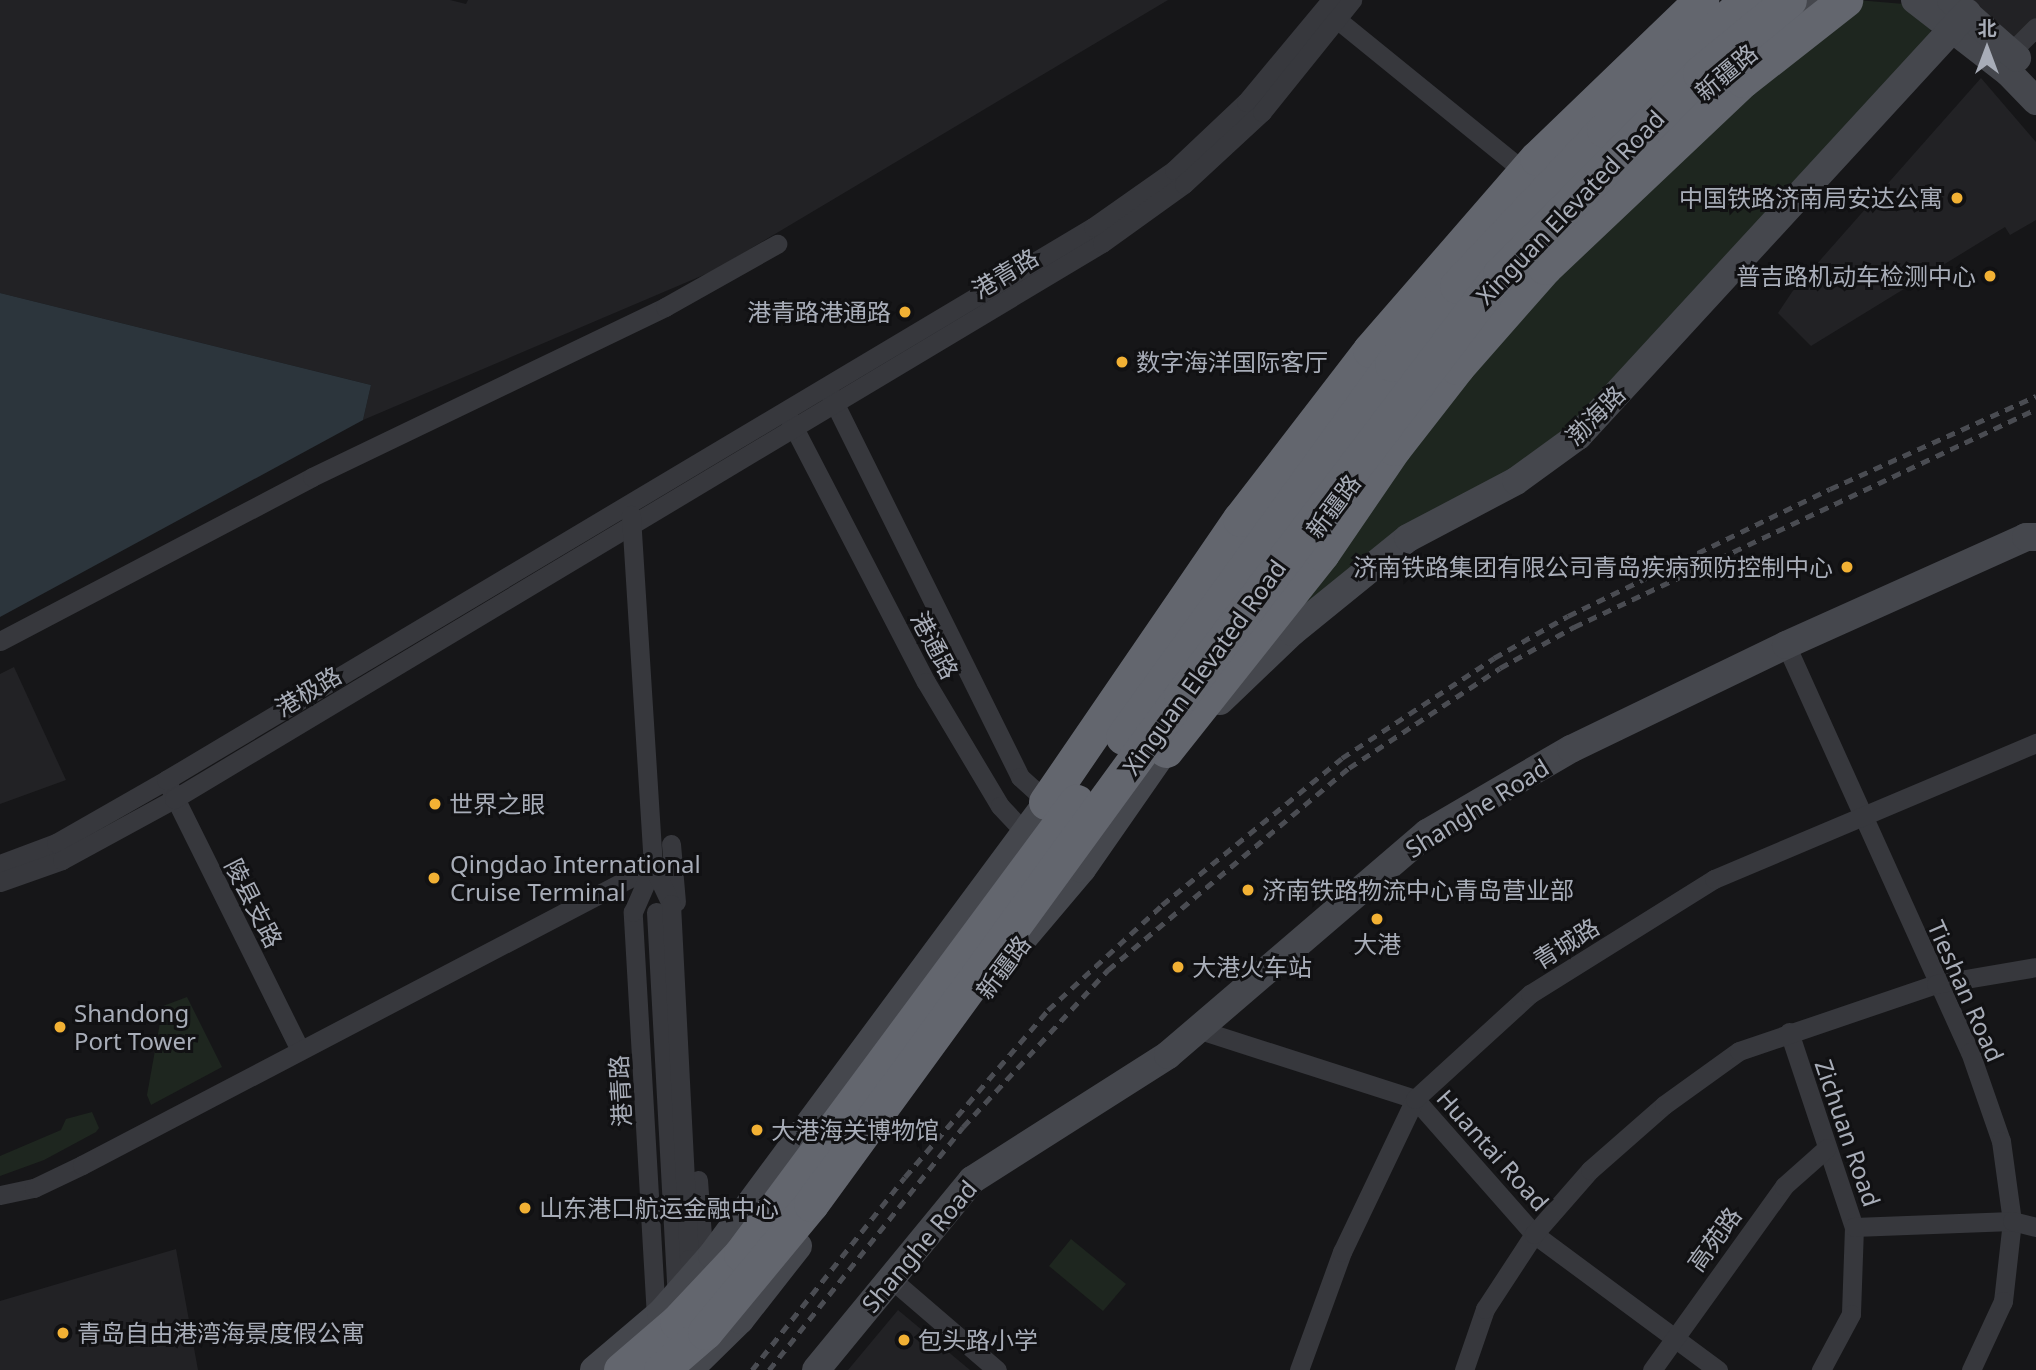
<!DOCTYPE html>
<html>
<head>
<meta charset="utf-8">
<style>
  body { margin:0 }
  #map { position:relative; width:2036px; height:1370px; overflow:hidden; background:#161618; font-family:"Noto Sans","Noto Sans SC",sans-serif }
  div>[style] { position:absolute }
  .built>* { inset:0; background:#222225 }
  .green>* { inset:0; background:#1e261f }
  .water>* { inset:0; background:#2c353c }
  .street>* { height:19px; margin:-9.5px; padding:0 9.5px; transform-origin:9.5px; border-radius:9.5px; background:#37383d }
  .secondary>* { height:28px; margin:-14px; padding:0 14px; transform-origin:14px; border-radius:14px; background:#45474d }
  .highway>* { height:35px; margin:-17.5px; padding:0 17.5px; transform-origin:17.5px; border-radius:17.5px; background:#63666e }
  .rail>* { height:5px; margin-top:-2.5px; transform-origin:0; background:repeating-linear-gradient(90deg,#4a4c52 0 9px,transparent 0 16px) }
  .highway-bridge>* { height:35px; margin:-17.5px; padding:0 17.5px; transform-origin:17.5px; border-radius:17.5px; background:#63666e }
  .dots>* { width:19px; height:19px; translate:-50% -50%; box-sizing:border-box; border:4px solid #111113; border-radius:50% }
  span { translate:-50% -50%; white-space:nowrap; text-align:center; line-height:1.15; -webkit-text-stroke:6px #111113; paint-order:stroke }
  .street-label { font-size:24px; color:#a8adb8 }
  .poi-label { font-size:24px; color:#a8adb8 }
  .right { translate:-100% -50%; text-align:right }
  .left { translate:0 -50%; text-align:left }
  .north { position:absolute; left:1952px; top:14px; width:70px; height:70px; -webkit-text-stroke:5px #111113; paint-order:stroke; rotate:0deg; font-size:19px; font-weight:700; line-height:28px; text-align:center; color:#a8adb8 }
  .north::after { content:''; display:block; margin:auto; width:24px; height:32px; background:#a8adb8; clip-path:polygon(50% 0,100% 100%,50% 72%,0 100%) }
</style>
</head>
<body>
<div id="map">
  <div class="built">
    <i style="clip-path:polygon(0 0,450px 0,466px 4px,468px 0,1168px 0,713px 271px,363px 420px,371px 385px,0 293px)"></i>
    <i style="clip-path:polygon(1970px 0,2036px 0,2036px 18px,2017px 39px)"></i>
    <i style="clip-path:polygon(1981px 78px,2036px 142px,2036px 220px,2010px 235px,2005px 227px,1811px 346px,1778px 313px,1792px 292px)"></i>
    <i style="clip-path:polygon(14px 667px,66px 780px,0 804px,0 674px)"></i>
    <i style="clip-path:polygon(176px 1249px,198px 1370px,0 1370px,0 1301px)"></i>
    <i style="clip-path:polygon(898px 1310px,970px 1370px,848px 1370px)"></i>
  </div>
  <div class="green">
    <i style="clip-path:polygon(1857px 0,1904px 4px,1930px 27px,1932px 41px,1590px 416px,1276px 637px,1367px 507px,1539px 285px)"></i>
    <i style="clip-path:polygon(187px 997px,222px 1067px,151px 1105px,147px 1095px,163px 1006px)"></i>
    <i style="clip-path:polygon(92px 1112px,99px 1128px,96px 1132px,44px 1160px,0 1176px,0 1156px,61px 1130px,66px 1119px)"></i>
    <i style="clip-path:polygon(1071px 1239px,1126px 1284px,1103px 1311px,1049px 1266px)"></i>
  </div>
  <div class="water">
    <i style="clip-path:polygon(0 293px,371px 385px,363px 420px,0 617px)"></i>
  </div>
  <div class="street">
    <i style="left:1328px;top:12px;width:260px;rotate:39.1deg"></i>
    <i style="left:2011px;top:52px;width:35px;rotate:-45deg"></i>
    <i style="left:830px;top:394px;width:428px;rotate:63.6deg"></i>
    <i style="left:1020px;top:777px;width:43px;rotate:42.2deg"></i>
    <i style="left:789px;top:418px;width:297px;rotate:62.6deg"></i>
    <i style="left:926px;top:682px;width:144px;rotate:59.2deg"></i>
    <i style="left:1000px;top:806px;width:45px;rotate:46.8deg"></i>
    <i style="left:0;top:641px;width:352px;rotate:-27.7deg"></i>
    <i style="left:312px;top:477px;width:392px;rotate:-25.7deg"></i>
    <i style="left:665px;top:307px;width:129px;rotate:-29.4deg"></i>
    <i style="left:1786px;top:645px;width:447px;rotate:65.7deg"></i>
    <i style="left:1970px;top:1052px;width:94px;rotate:70.8deg"></i>
    <i style="left:2001px;top:1141px;width:81px;rotate:82.2deg"></i>
    <i style="left:2012px;top:1221px;width:81px;rotate:96.4deg"></i>
    <i style="left:2003px;top:1301px;width:76px;rotate:114.9deg"></i>
    <i style="left:170px;top:788px;width:290px;rotate:63.6deg"></i>
    <i style="left:671px;top:844px;width:58px;rotate:85.1deg"></i>
    <i style="left:0;top:864px;width:60px;rotate:-20.6deg"></i>
    <i style="left:56px;top:843px;width:127px;rotate:-29.8deg"></i>
    <i style="left:166px;top:780px;width:1079px;rotate:-30.82deg"></i>
    <i style="left:1093px;top:227px;width:99px;rotate:-35.1deg"></i>
    <i style="left:1174px;top:170px;width:99px;rotate:-43.4deg"></i>
    <i style="left:1246px;top:102px;width:133px;rotate:-50.2deg"></i>
    <i style="left:0;top:882px;width:66px;rotate:-19.5deg"></i>
    <i style="left:62px;top:860px;width:128px;rotate:-28.6deg"></i>
    <i style="left:174px;top:799px;width:1082px;rotate:-30.93deg"></i>
    <i style="left:1102px;top:243px;width:101px;rotate:-35.7deg"></i>
    <i style="left:1184px;top:184px;width:106px;rotate:-42.7deg"></i>
    <i style="left:1262px;top:112px;width:144px;rotate:-51.2deg"></i>
    <i style="left:656px;top:912px;width:383px;rotate:86.9deg"></i>
    <i style="left:1197px;top:1029px;width:229px;rotate:17.8deg"></i>
    <i style="left:1415px;top:1099px;width:180px;rotate:48.6deg"></i>
    <i style="left:1534px;top:1234px;width:229px;rotate:36.5deg"></i>
    <i style="left:1789px;top:1032px;width:206px;rotate:71.6deg"></i>
    <i style="left:1854px;top:1227px;width:87px;rotate:92deg"></i>
    <i style="left:1851px;top:1314px;width:64px;rotate:118.2deg"></i>
    <i style="left:698px;top:1180px;width:83px;rotate:85.9deg"></i>
    <i style="left:0;top:1195px;width:35px;rotate:-12deg"></i>
    <i style="left:34px;top:1188px;width:53px;rotate:-25.6deg"></i>
    <i style="left:82px;top:1165px;width:645px;rotate:-27.64deg"></i>
    <i style="left:653px;top:866px;width:352px;rotate:-93.6deg"></i>
    <i style="left:1854px;top:1227px;width:158px;rotate:-2.2deg"></i>
    <i style="left:2012px;top:1221px;width:25px;rotate:14deg"></i>
    <i style="left:890px;top:1278px;width:141px;rotate:40.7deg"></i>
    <i style="left:656px;top:1317px;width:406px;rotate:-93.3deg"></i>
    <i style="left:633px;top:912px;width:50px;rotate:-66.5deg"></i>
    <i style="left:653px;top:866px;width:42px;rotate:64.7deg"></i>
    <i style="left:671px;top:904px;width:355px;rotate:87.1deg"></i>
    <i style="left:689px;top:1259px;width:14px;rotate:51deg"></i>
    <i style="left:1299px;top:1370px;width:126px;rotate:-70deg"></i>
    <i style="left:1342px;top:1252px;width:170px;rotate:-64.5deg"></i>
    <i style="left:1415px;top:1099px;width:156px;rotate:-42.4deg"></i>
    <i style="left:1530px;top:994px;width:217px;rotate:-32deg"></i>
    <i style="left:1714px;top:879px;width:350px;rotate:-22.9deg"></i>
    <i style="left:1464px;top:1370px;width:65px;rotate:-71deg"></i>
    <i style="left:1485px;top:1309px;width:90px;rotate:-56.8deg"></i>
    <i style="left:1534px;top:1234px;width:85px;rotate:-48.8deg"></i>
    <i style="left:1590px;top:1170px;width:98px;rotate:-41.3deg"></i>
    <i style="left:1664px;top:1105px;width:92px;rotate:-35.8deg"></i>
    <i style="left:1739px;top:1051px;width:208px;rotate:-18.8deg"></i>
    <i style="left:1936px;top:984px;width:101px;rotate:-9.6deg"></i>
    <i style="left:1652px;top:1370px;width:226px;rotate:-54.3deg"></i>
    <i style="left:1784px;top:1186px;width:57px;rotate:-41.5deg"></i>
  </div>
  <div class="secondary">
    <i style="left:1915px;top:0;width:119px;rotate:37.8deg"></i>
    <i style="left:2009px;top:73px;width:39px;rotate:46deg"></i>
    <i style="left:1951px;top:0;width:88px;rotate:41.3deg"></i>
    <i style="left:1775px;top:30px;width:48px;rotate:-38.3deg"></i>
    <i style="left:1220px;top:701px;width:100px;rotate:-43.8deg"></i>
    <i style="left:1292px;top:632px;width:149px;rotate:-39deg"></i>
    <i style="left:1408px;top:538px;width:122px;rotate:-27.8deg"></i>
    <i style="left:1516px;top:481px;width:77px;rotate:-36deg"></i>
    <i style="left:1578px;top:436px;width:575px;rotate:-47.4deg"></i>
    <i style="left:1022px;top:940px;width:93px;rotate:-49.8deg"></i>
    <i style="left:1082px;top:869px;width:165px;rotate:-55.2deg"></i>
    <i style="left:594px;top:1370px;width:88px;rotate:-40.4deg"></i>
    <i style="left:661px;top:1313px;width:77px;rotate:-48.7deg"></i>
    <i style="left:712px;top:1255px;width:581px;rotate:-53.47deg"></i>
    <i style="left:689px;top:1370px;width:71px;rotate:-44.4deg"></i>
    <i style="left:740px;top:1320px;width:94px;rotate:-51.9deg"></i>
    <i style="left:816px;top:1370px;width:246px;rotate:-50.6deg"></i>
    <i style="left:972px;top:1180px;width:232px;rotate:-32.5deg"></i>
    <i style="left:1168px;top:1055px;width:341px;rotate:-40.6deg"></i>
    <i style="left:1427px;top:833px;width:167px;rotate:-30.3deg"></i>
    <i style="left:1571px;top:749px;width:239px;rotate:-25.8deg"></i>
    <i style="left:1786px;top:645px;width:263px;rotate:-24.2deg"></i>
    <i style="left:2026px;top:537px;width:10px"></i>
  </div>
  <div class="highway">
    <i style="left:1166px;top:750px;width:251px;rotate:-51.6deg"></i>
    <i style="left:1322px;top:553px;width:127px;rotate:-55.6deg"></i>
    <i style="left:1394px;top:448px;width:103px;rotate:-52.1deg"></i>
    <i style="left:1457px;top:367px;width:133px;rotate:-48.7deg"></i>
    <i style="left:1545px;top:267px;width:272px;rotate:-43.4deg"></i>
    <i style="left:1743px;top:80px;width:130px;rotate:-38.1deg"></i>
    <i style="left:1046px;top:802px;width:343px;rotate:-55.6deg"></i>
    <i style="left:1240px;top:519px;width:213px;rotate:-52.4deg"></i>
  </div>
  <div class="rail">
    <i style="left:752px;top:1370px;width:246px;rotate:-51.6deg"></i>
    <i style="left:905px;top:1177px;width:220px;rotate:-49.4deg"></i>
    <i style="left:1048px;top:1010px;width:155px;rotate:-42.6deg"></i>
    <i style="left:1162px;top:905px;width:232px;rotate:-39.2deg"></i>
    <i style="left:1342px;top:758px;width:182px;rotate:-33.3deg"></i>
    <i style="left:1494px;top:658px;width:85px;rotate:-29.6deg"></i>
    <i style="left:1568px;top:616px;width:291px;rotate:-25.9deg"></i>
    <i style="left:1830px;top:489px;width:226px;rotate:-24.3deg"></i>
    <i style="left:769px;top:1370px;width:311px;rotate:-51.4deg"></i>
    <i style="left:963px;top:1127px;width:214px;rotate:-47.3deg"></i>
    <i style="left:1108px;top:970px;width:314px;rotate:-40deg"></i>
    <i style="left:1349px;top:768px;width:181px;rotate:-33.5deg"></i>
    <i style="left:1500px;top:668px;width:85px;rotate:-29deg"></i>
    <i style="left:1574px;top:627px;width:511px;rotate:-25.26deg"></i>
  </div>
  <div class="highway-bridge">
    <i style="left:1370px;top:350px;width:254px;rotate:-49deg"></i>
    <i style="left:1537px;top:158px;width:228px;rotate:-43.9deg"></i>
    <i style="left:1123px;top:737px;width:460px;rotate:-54.2deg"></i>
    <i style="left:1392px;top:364px;width:102px;rotate:-50.2deg"></i>
    <i style="left:1457px;top:286px;width:214px;rotate:-46.7deg"></i>
    <i style="left:1604px;top:130px;width:193px;rotate:-42.3deg"></i>
    <i style="left:621px;top:1370px;width:74px;rotate:-40.6deg"></i>
    <i style="left:677px;top:1322px;width:93px;rotate:-46.7deg"></i>
    <i style="left:741px;top:1254px;width:563px;rotate:-53.46deg"></i>
    <i style="left:661px;top:1370px;width:58px;rotate:-40.8deg"></i>
    <i style="left:705px;top:1332px;width:166px;rotate:-50.4deg"></i>
    <i style="left:811px;top:1204px;width:628px;rotate:-53.93deg"></i>
    <i style="left:1181px;top:696px;width:529px;rotate:-52.91deg"></i>
    <i style="left:1500px;top:274px;width:284px;rotate:-45.1deg"></i>
    <i style="left:1700px;top:73px;width:115px;rotate:-39.4deg"></i>
  </div>
  <div class="dots">
    <i style="left:1957px;top:198px;background:#f2b134"></i>
    <i style="left:1990px;top:276px;background:#f2b134"></i>
    <i style="left:905px;top:312px;background:#f2b134"></i>
    <i style="left:1122px;top:362px;background:#f2b134"></i>
    <i style="left:1847px;top:567px;background:#f2b134"></i>
    <i style="left:435px;top:804px;background:#f2b134"></i>
    <i style="left:434px;top:878px;background:#f2b134"></i>
    <i style="left:1248px;top:890px;background:#f2b134"></i>
    <i style="left:1377px;top:919px;background:#f2b134"></i>
    <i style="left:1178px;top:967px;background:#f2b134"></i>
    <i style="left:60px;top:1027px;background:#f2b134"></i>
    <i style="left:757px;top:1130px;background:#f2b134"></i>
    <i style="left:525px;top:1208px;background:#f2b134"></i>
    <i style="left:63px;top:1333px;background:#f2b134"></i>
    <i style="left:904px;top:1340px;background:#f2b134"></i>
  </div>
  <div class="street-label">
    <span style="left:1726px;top:72px;rotate:-40deg">新疆路</span>
    <span style="left:1570px;top:207px;rotate:-46deg">Xinguan Elevated Road</span>
    <span style="left:1005px;top:273px;rotate:-31deg">港青路</span>
    <span style="left:1595px;top:415px;rotate:-45deg">渤海路</span>
    <span style="left:1333px;top:506px;rotate:-53deg">新疆路</span>
    <span style="left:935px;top:645px;rotate:62deg">港通路</span>
    <span style="left:1204px;top:667px;rotate:-54deg">Xinguan Elevated Road</span>
    <span style="left:308px;top:691px;rotate:-31deg">港极路</span>
    <span style="left:1477px;top:808px;rotate:-32deg">Shanghe Road</span>
    <span style="left:254px;top:903px;rotate:63deg">陵县支路</span>
    <span style="left:1566px;top:943px;rotate:-32deg">青城路</span>
    <span style="left:1003px;top:967px;rotate:-53deg">新疆路</span>
    <span style="left:1966px;top:991px;rotate:66deg">Tieshan Road</span>
    <span style="left:620px;top:1091px;rotate:-93deg">港青路</span>
    <span style="left:1848px;top:1133px;rotate:71deg">Zichuan Road</span>
    <span style="left:1493px;top:1150px;rotate:48deg">Huantai Road</span>
    <span style="left:1714px;top:1239px;rotate:-54deg">高苑路</span>
    <span style="left:919px;top:1246px;rotate:-50deg">Shanghe Road</span>
  </div>
  <div class="poi-label">
    <span class="right" style="left:1943px;top:198px">中国铁路济南局安达公寓</span>
    <span class="right" style="left:1976px;top:276px">普吉路机动车检测中心</span>
    <span class="right" style="left:891px;top:312px">港青路港通路</span>
    <span class="left" style="left:1136px;top:362px">数字海洋国际客厅</span>
    <span class="right" style="left:1833px;top:567px">济南铁路集团有限公司青岛疾病预防控制中心</span>
    <span class="left" style="left:449px;top:804px">世界之眼</span>
    <span class="left" style="left:450px;top:878px">Qingdao International<br>Cruise Terminal</span>
    <span class="left" style="left:1262px;top:890px">济南铁路物流中心青岛营业部</span>
    <span style="left:1377px;top:944px">大港</span>
    <span class="left" style="left:1192px;top:967px">大港火车站</span>
    <span class="left" style="left:74px;top:1027px">Shandong<br>Port Tower</span>
    <span class="left" style="left:771px;top:1130px">大港海关博物馆</span>
    <span class="left" style="left:539px;top:1208px">山东港口航运金融中心</span>
    <span class="left" style="left:77px;top:1333px">青岛自由港湾海景度假公寓</span>
    <span class="left" style="left:918px;top:1340px">包头路小学</span>
  </div>
  <div class="north">北</div>
</div>
</body>
</html>
